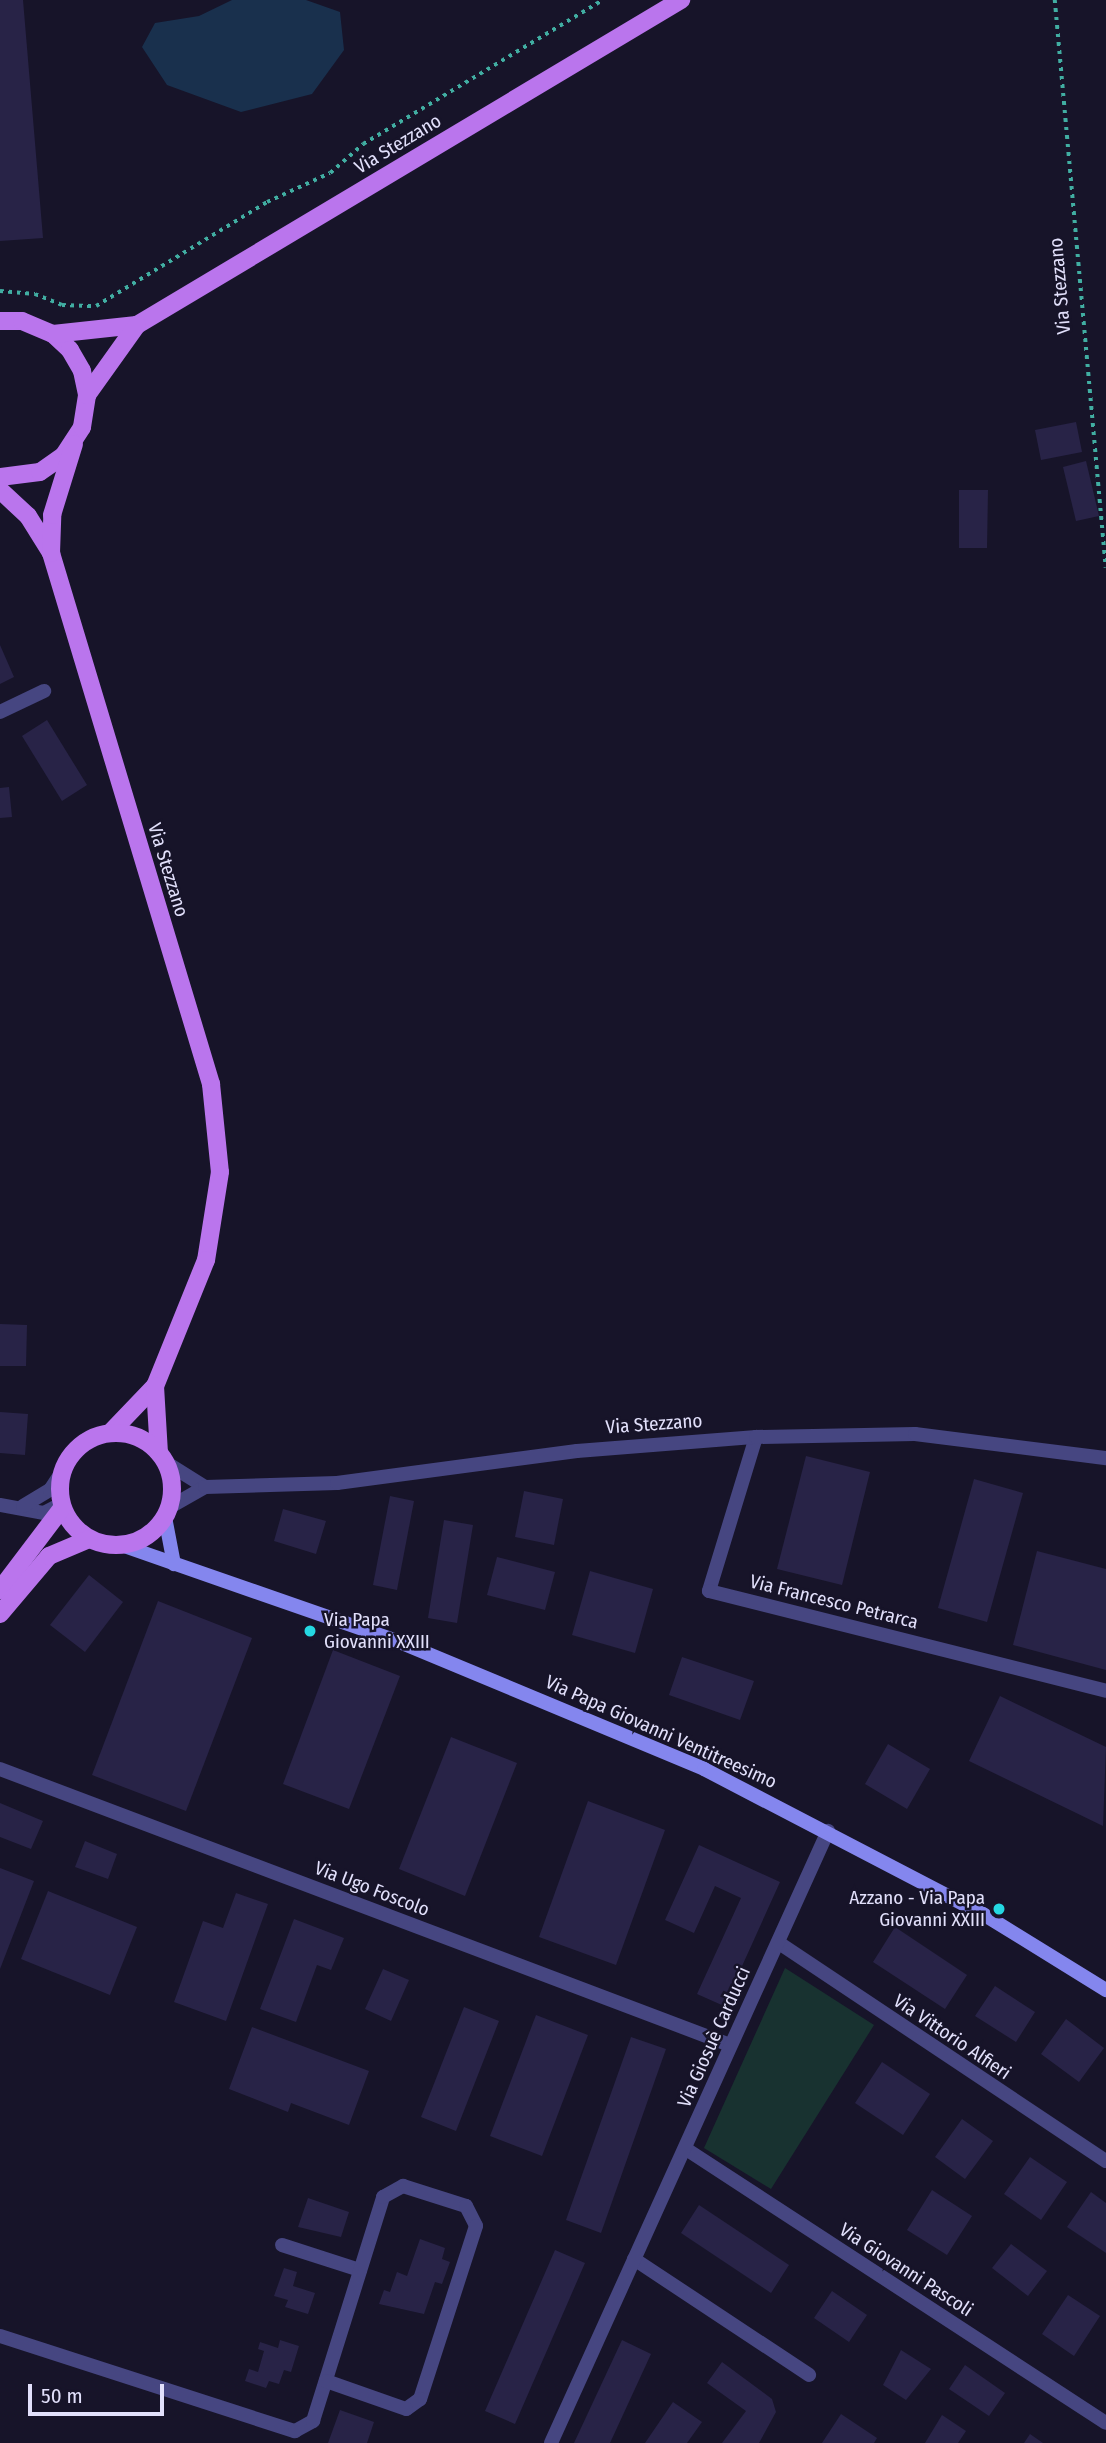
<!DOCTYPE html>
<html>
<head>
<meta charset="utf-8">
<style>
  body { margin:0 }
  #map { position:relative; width:1106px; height:2443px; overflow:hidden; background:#171429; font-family:"Fira Sans Condensed",sans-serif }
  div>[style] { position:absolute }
  .green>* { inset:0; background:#183230 }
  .water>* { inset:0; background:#19304d }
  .building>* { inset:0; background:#282347 }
  .path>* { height:3.5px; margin-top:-1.75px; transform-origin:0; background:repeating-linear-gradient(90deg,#41aea2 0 3.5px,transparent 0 8.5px) }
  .street>* { height:14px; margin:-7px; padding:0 7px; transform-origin:7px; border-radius:7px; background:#464681 }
  .secondary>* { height:14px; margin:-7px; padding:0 7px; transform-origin:7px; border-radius:7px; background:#8486ee }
  .primary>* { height:18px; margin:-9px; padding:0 9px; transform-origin:9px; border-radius:9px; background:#ba75ed }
  .primary>.ring { margin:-9px; padding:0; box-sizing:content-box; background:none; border:18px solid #ba75ed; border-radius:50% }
  .dots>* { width:19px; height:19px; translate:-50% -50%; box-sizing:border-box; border:4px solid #171429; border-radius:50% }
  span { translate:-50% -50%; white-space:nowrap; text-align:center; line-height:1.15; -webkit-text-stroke:5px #171429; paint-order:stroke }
  .street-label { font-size:19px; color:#e2e0fb }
  .poi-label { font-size:19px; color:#e2e0fb }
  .left { translate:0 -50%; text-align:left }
  .right { translate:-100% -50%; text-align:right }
  .scale { position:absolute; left:28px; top:2384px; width:136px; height:32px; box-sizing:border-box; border:4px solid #e2e0fb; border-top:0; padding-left:9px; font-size:21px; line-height:24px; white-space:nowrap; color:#e2e0fb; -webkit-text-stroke:5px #171429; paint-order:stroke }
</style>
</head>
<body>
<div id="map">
  <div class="green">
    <i style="clip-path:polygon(785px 1968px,874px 2025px,771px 2189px,704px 2148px)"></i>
  </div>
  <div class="water">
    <i style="clip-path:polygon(232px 0,306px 0,340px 12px,344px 50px,312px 94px,241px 112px,167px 85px,142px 47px,155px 23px,199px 16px)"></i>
  </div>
  <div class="building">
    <i style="clip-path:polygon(0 0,23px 0,43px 238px,0 241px)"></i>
    <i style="clip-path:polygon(1076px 422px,1082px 452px,1041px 460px,1035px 430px)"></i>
    <i style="clip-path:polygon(1086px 461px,1099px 516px,1076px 521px,1063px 467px)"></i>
    <i style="clip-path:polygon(959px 490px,988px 490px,987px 548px,959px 548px)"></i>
    <i style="clip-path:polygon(0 645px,14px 677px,0 684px)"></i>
    <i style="clip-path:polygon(47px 720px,87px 785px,62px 801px,22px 736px)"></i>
    <i style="clip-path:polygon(9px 787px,12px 817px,0 818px,0 788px)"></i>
    <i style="clip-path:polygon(0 1324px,27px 1325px,26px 1366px,0 1366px)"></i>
    <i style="clip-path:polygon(0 1412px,28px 1414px,25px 1455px,0 1453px)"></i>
    <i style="clip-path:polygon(806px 1456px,870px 1472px,842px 1585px,777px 1569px)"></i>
    <i style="clip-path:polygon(974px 1479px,1023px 1493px,987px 1622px,938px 1608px)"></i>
    <i style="clip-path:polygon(524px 1491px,563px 1499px,554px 1545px,515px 1537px)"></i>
    <i style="clip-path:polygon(390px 1496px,414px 1501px,397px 1590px,373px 1585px)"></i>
    <i style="clip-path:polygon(283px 1509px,326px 1521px,316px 1554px,274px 1541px)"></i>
    <i style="clip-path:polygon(444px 1520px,473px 1525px,457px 1623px,428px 1618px)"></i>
    <i style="clip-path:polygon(1037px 1551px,1106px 1569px,1106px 1670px,1013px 1645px)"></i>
    <i style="clip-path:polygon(497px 1557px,555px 1572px,545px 1610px,487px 1595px)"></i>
    <i style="clip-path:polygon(590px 1571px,653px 1589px,635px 1653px,572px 1635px)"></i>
    <i style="clip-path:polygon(89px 1575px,123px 1602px,85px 1652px,50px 1625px)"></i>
    <i style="clip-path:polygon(158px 1601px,252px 1638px,186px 1811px,92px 1775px)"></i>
    <i style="clip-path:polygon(333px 1650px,400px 1676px,349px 1809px,283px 1784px)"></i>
    <i style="clip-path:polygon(682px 1657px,754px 1681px,740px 1720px,669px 1695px)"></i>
    <i style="clip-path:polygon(1000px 1696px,1106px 1747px,1103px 1826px,969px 1761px)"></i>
    <i style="clip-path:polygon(451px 1737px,517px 1763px,465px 1896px,399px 1869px)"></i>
    <i style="clip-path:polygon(888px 1744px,930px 1769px,907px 1809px,865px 1784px)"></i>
    <i style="clip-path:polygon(588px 1801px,665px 1830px,616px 1965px,539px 1937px)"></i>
    <i style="clip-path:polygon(0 1803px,43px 1821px,31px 1849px,0 1837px)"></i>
    <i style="clip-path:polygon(85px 1841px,117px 1854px,108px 1879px,75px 1867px)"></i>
    <i style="clip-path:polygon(699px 1845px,780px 1882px,724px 2006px,697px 1994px,741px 1898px,715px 1886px,694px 1933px,665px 1920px)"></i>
    <i style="clip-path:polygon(0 1868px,34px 1881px,0 1969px)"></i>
    <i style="clip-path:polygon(48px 1891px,137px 1927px,110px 1995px,21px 1959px)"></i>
    <i style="clip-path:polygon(236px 1893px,268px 1904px,226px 2021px,174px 2002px,203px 1921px,223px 1928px)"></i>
    <i style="clip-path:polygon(294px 1919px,344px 1938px,331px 1970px,317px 1965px,296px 2022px,260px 2009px)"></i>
    <i style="clip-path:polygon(895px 1927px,967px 1975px,945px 2009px,873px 1962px)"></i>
    <i style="clip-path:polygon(383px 1969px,409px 1980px,391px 2021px,365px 2009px)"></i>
    <i style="clip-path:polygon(995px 1986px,1035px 2012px,1016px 2042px,975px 2016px)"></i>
    <i style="clip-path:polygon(464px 2007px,499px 2021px,456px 2131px,421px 2117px)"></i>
    <i style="clip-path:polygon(536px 2015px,588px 2035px,542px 2156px,490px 2136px)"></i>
    <i style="clip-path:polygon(1066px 2019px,1104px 2048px,1079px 2082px,1041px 2054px)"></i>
    <i style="clip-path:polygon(252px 2027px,369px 2071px,349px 2125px,291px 2103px,288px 2112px,229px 2089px)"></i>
    <i style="clip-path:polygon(631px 2037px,666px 2049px,601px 2233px,566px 2220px)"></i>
    <i style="clip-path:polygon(882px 2062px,930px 2094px,903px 2135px,855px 2103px)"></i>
    <i style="clip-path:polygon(962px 2119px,993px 2141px,965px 2179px,935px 2157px)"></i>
    <i style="clip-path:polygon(1030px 2157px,1067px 2182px,1041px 2220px,1004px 2194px)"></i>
    <i style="clip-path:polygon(932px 2190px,972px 2216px,947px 2255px,907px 2230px)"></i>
    <i style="clip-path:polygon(1091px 2192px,1106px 2203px,1106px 2253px,1067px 2227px)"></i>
    <i style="clip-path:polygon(308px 2198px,349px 2212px,341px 2237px,298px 2227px)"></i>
    <i style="clip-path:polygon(699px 2205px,789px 2265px,771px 2293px,681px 2233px)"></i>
    <i style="clip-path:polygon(420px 2239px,445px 2248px,442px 2259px,450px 2262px,442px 2284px,435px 2282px,424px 2314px,379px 2304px,384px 2290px,390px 2292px,397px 2272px,407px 2276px)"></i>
    <i style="clip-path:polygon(1011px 2244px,1047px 2271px,1028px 2296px,992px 2268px)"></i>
    <i style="clip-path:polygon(555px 2250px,585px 2263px,515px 2424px,485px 2411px)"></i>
    <i style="clip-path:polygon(284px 2268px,297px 2272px,293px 2286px,315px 2293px,308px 2314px,285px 2307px,288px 2300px,274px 2296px)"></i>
    <i style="clip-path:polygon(832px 2291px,867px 2315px,849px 2342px,814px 2318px)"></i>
    <i style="clip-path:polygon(1068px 2295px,1100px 2316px,1074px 2356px,1042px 2334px)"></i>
    <i style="clip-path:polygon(280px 2340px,299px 2346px,291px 2372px,284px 2370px,279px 2384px,269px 2381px,266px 2388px,245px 2381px,249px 2369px,258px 2372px,264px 2351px,258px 2349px,260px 2342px,278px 2348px)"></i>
    <i style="clip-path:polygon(622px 2340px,651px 2354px,610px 2443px,574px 2443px)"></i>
    <i style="clip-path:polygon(901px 2350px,931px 2369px,906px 2400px,883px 2385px)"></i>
    <i style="clip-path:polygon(722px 2362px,772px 2399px,776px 2412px,759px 2443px,722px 2443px,746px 2411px,707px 2383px)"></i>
    <i style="clip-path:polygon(965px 2365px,1005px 2393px,989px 2416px,949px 2389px)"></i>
    <i style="clip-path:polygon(673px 2402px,702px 2422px,687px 2443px,645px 2443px)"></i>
    <i style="clip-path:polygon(340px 2410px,374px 2422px,367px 2443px,328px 2443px)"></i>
    <i style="clip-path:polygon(841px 2414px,877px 2438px,874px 2443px,822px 2443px)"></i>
    <i style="clip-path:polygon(942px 2415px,966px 2431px,958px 2443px,925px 2443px)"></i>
    <i style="clip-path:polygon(1030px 2434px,1043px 2443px,1024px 2443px)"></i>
  </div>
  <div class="path">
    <i style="left:1055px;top:0;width:570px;rotate:84.87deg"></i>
    <i style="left:0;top:291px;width:35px;rotate:5deg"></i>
    <i style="left:35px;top:294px;width:29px;rotate:22deg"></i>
    <i style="left:62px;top:305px;width:34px;rotate:2deg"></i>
    <i style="left:96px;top:306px;width:200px;rotate:-31.3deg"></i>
    <i style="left:267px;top:202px;width:69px;rotate:-24.7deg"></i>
    <i style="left:330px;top:173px;width:44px;rotate:-41.3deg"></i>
    <i style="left:363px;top:144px;width:280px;rotate:-31deg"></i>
  </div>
  <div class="street">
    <i style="left:0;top:712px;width:49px;rotate:-25.5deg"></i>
    <i style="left:756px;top:1437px;width:161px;rotate:107deg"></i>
    <i style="left:709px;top:1591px;width:409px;rotate:14.1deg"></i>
    <i style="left:165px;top:1462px;width:47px;rotate:32deg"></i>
    <i style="left:0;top:1505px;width:45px;rotate:10.3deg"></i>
    <i style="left:44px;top:1513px;width:19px;rotate:-28deg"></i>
    <i style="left:23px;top:1506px;width:31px;rotate:-31deg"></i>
    <i style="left:50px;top:1490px;width:20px;rotate:-57deg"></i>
    <i style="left:170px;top:1507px;width:40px;rotate:-29.7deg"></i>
    <i style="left:205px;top:1487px;width:132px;rotate:-1.7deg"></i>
    <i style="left:337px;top:1483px;width:242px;rotate:-7.6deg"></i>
    <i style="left:577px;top:1451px;width:180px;rotate:-4.5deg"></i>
    <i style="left:756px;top:1437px;width:159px;rotate:-1.1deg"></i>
    <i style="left:915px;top:1434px;width:193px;rotate:7.2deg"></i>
    <i style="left:0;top:1769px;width:780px;rotate:20.71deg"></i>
    <i style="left:779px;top:1943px;width:393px;rotate:33.7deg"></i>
    <i style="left:686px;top:2149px;width:501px;rotate:33.12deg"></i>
    <i style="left:282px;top:2245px;width:82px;rotate:17.8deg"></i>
    <i style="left:634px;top:2259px;width:210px;rotate:33.5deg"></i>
    <i style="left:0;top:2336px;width:310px;rotate:17.9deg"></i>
    <i style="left:295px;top:2431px;width:21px;rotate:-29deg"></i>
    <i style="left:313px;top:2421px;width:235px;rotate:-72.6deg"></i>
    <i style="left:383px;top:2197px;width:23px;rotate:-29deg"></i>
    <i style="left:403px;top:2186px;width:66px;rotate:17.6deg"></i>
    <i style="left:466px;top:2206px;width:22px;rotate:63deg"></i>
    <i style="left:476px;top:2226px;width:182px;rotate:107.9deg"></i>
    <i style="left:420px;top:2399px;width:17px;rotate:144deg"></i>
    <i style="left:406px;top:2409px;width:85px;rotate:-160.7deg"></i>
    <i style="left:551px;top:2443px;width:672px;rotate:-65.65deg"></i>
  </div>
  <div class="secondary">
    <i style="left:165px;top:1517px;width:48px;rotate:79.2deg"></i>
    <i style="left:124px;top:1546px;width:294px;rotate:19.2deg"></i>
    <i style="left:402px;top:1643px;width:327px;rotate:22.6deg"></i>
    <i style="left:704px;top:1769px;width:314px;rotate:27.5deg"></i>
    <i style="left:983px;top:1914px;width:145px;rotate:31.7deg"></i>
  </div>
  <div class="primary">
    <i style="left:0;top:321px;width:22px"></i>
    <i style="left:22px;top:321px;width:34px;rotate:23deg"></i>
    <i style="left:53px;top:334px;width:23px;rotate:43deg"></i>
    <i style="left:70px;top:350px;width:24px;rotate:60deg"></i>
    <i style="left:82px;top:371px;width:25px;rotate:78deg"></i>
    <i style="left:53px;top:334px;width:84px;rotate:-6.1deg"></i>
    <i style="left:137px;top:325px;width:634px;rotate:-30.86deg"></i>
    <i style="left:0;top:477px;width:40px;rotate:-7.1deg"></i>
    <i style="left:40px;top:472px;width:29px;rotate:-35deg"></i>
    <i style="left:64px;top:455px;width:33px;rotate:-57deg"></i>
    <i style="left:82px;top:427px;width:32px;rotate:-81deg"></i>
    <i style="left:87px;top:395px;width:86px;rotate:-54.5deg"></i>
    <i style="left:0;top:490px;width:38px;rotate:43deg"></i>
    <i style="left:28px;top:516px;width:44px;rotate:58.1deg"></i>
    <i style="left:51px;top:553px;width:555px;rotate:73.23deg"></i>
    <i style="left:211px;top:1084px;width:88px;rotate:84.2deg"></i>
    <i style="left:220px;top:1172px;width:89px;rotate:99deg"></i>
    <i style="left:206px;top:1260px;width:136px;rotate:112deg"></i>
    <i style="left:155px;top:1386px;width:65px;rotate:133.8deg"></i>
    <i style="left:51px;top:553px;width:38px;rotate:-88deg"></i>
    <i style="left:52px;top:515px;width:74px;rotate:-72.8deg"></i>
    <i style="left:155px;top:1386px;width:67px;rotate:86.6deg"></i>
    <i class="ring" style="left:60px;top:1433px;width:94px;height:94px"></i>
    <i style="left:0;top:1590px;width:103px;rotate:-52.9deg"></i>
    <i style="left:0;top:1614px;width:76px;rotate:-49.8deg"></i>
    <i style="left:49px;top:1556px;width:43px;rotate:-23deg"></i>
  </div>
  <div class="dots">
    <i style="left:310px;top:1631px;background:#25d8e2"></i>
    <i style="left:999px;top:1909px;background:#25d8e2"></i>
  </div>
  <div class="street-label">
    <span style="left:398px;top:144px;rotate:-31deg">Via Stezzano</span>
    <span style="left:1060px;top:286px;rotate:-95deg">Via Stezzano</span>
    <span style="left:168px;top:870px;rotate:73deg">Via Stezzano</span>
    <span style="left:654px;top:1424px;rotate:-4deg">Via Stezzano</span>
    <span style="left:834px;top:1602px;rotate:14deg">Via Francesco Petrarca</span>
    <span style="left:661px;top:1732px;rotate:24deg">Via Papa Giovanni Ventitreesimo</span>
    <span style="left:372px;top:1889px;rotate:21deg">Via Ugo Foscolo</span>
    <span style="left:714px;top:2037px;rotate:-66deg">Via Giosuè Carducci</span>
    <span style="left:952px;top:2037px;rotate:34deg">Via Vittorio Alfieri</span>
    <span style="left:906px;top:2270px;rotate:33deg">Via Giovanni Pascoli</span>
  </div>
  <div class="poi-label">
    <span class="left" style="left:324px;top:1631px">Via Papa<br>Giovanni XXIII</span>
    <span class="right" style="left:985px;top:1909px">Azzano - Via Papa<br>Giovanni XXIII</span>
  </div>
  <div class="scale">50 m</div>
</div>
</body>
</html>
